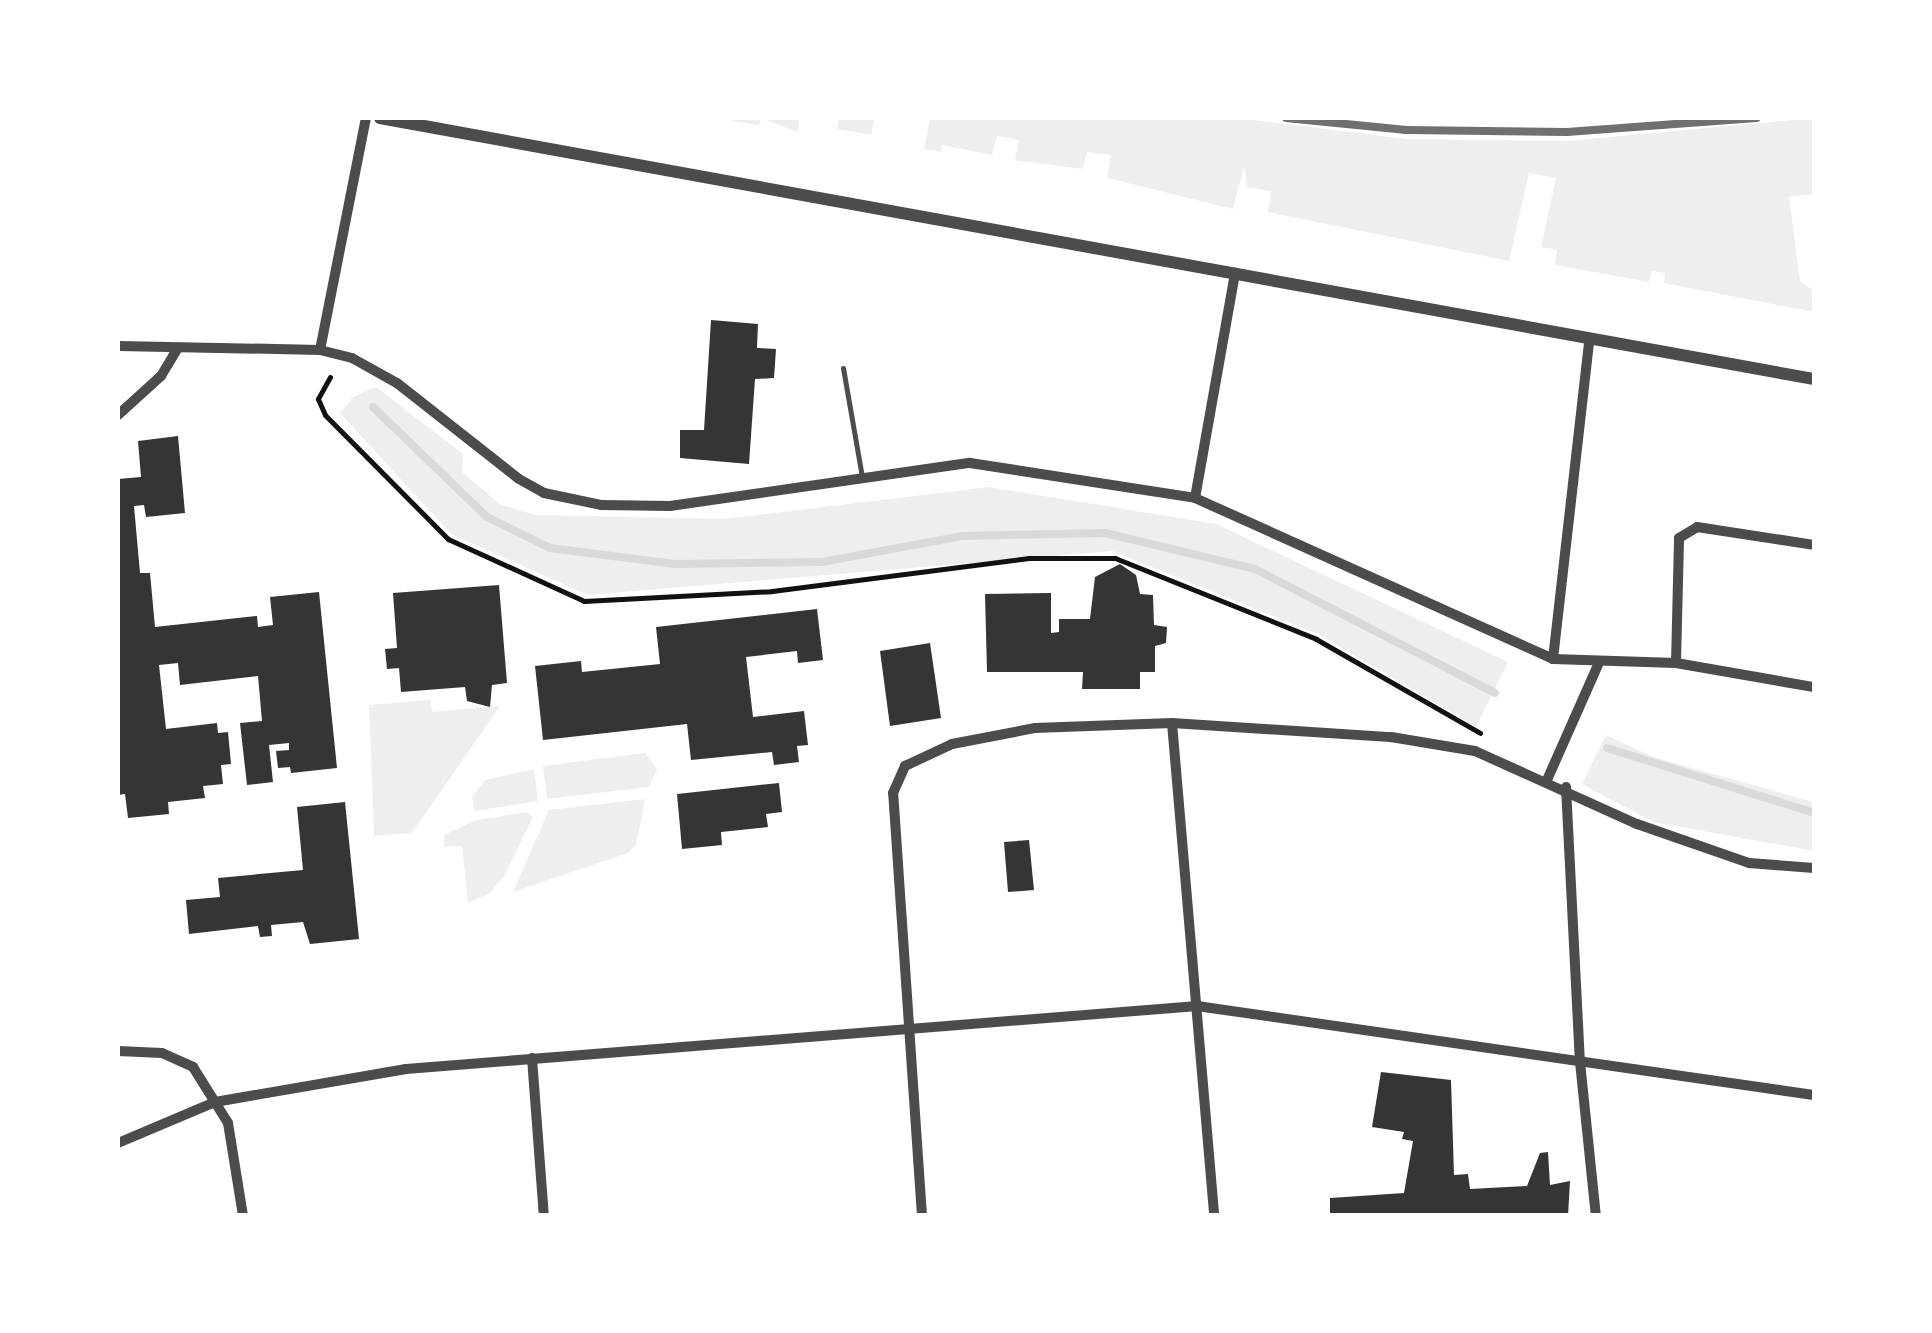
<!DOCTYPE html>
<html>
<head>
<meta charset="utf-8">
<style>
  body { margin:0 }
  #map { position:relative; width:1932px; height:1333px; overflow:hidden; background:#fff; font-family:"Work Sans",sans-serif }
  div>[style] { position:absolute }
  .green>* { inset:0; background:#eee }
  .stream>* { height:8px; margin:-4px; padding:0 4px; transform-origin:4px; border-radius:4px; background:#d9d9d9 }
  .building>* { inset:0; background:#353535 }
  .path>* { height:5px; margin:-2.5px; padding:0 2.5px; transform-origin:2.5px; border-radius:2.5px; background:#111 }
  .service>* { height:5px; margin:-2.5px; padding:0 2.5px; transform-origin:2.5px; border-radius:2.5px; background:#4c4c4c }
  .minor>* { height:10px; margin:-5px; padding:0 5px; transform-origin:5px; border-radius:5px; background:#4c4c4c }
  .tertiary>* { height:12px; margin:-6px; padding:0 6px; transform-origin:6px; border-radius:6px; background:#4c4c4c }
  .rail>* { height:8px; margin:-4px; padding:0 4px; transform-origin:4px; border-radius:4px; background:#707070 }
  span { translate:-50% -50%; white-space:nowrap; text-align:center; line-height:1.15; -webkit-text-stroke:9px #fff; paint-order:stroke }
  .frame { position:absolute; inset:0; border:120px solid #fff; pointer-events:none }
</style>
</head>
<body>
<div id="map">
  <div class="green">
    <i style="clip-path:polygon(716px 118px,800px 118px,797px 132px,761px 118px,759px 125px)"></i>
    <i style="clip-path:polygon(839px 118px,874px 118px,871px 135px,837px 129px)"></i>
    <i style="clip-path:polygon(930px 118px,1237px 118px,1406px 139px,1567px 141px,1814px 118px,1814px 194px,1789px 197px,1800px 281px,1814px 291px,1814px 312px,1664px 283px,1665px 273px,1652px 271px,1649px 282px,1555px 265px,1557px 250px,1541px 247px,1556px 178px,1529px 173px,1509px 261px,1268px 212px,1271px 191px,1247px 187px,1244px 167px,1233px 209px,1107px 178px,1111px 155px,1087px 152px,1083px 169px,1015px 160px,1019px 140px,997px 136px,992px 155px,943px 145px,941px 152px,924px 149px)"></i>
    <i style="clip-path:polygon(376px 387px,463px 454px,462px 472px,500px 504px,535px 515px,724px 519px,989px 487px,1216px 524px,1508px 662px,1476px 727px,1318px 634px,1112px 551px,588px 595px,451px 534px,340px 413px,353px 397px)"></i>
    <i style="clip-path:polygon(431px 700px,432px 712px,500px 706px,412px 833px,374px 836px,369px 705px)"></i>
    <i style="clip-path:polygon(1606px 735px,1653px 757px,1814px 802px,1814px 851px,1653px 822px,1582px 784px)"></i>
    <i style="clip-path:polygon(645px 753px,657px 769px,649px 787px,547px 799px,543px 766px)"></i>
    <i style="clip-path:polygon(534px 769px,538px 801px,475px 811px,472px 797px,485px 780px)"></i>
    <i style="clip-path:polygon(645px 799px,636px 845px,628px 853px,513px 892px,549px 810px)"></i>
    <i style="clip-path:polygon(527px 812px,533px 817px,504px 876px,490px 893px,468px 903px,462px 846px,444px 847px,444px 835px,476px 820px)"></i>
  </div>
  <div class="stream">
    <i style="left:373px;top:407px;width:158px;rotate:44deg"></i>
    <i style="left:487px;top:517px;width:70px;rotate:26.2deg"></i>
    <i style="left:550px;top:548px;width:126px;rotate:7.3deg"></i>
    <i style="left:675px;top:564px;width:147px;rotate:-0.8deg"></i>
    <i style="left:822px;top:562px;width:142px;rotate:-10.5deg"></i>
    <i style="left:962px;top:536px;width:143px;rotate:-1.2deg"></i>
    <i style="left:1105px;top:533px;width:154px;rotate:13.5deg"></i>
    <i style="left:1255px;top:569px;width:270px;rotate:27.3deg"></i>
    <i style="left:1607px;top:748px;width:217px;rotate:17.4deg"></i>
  </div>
  <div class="building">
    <i style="clip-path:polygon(711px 320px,758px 324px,757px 348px,776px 349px,774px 378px,755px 379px,749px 464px,680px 458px,680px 430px,704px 430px)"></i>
    <i style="clip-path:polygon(178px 436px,185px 513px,146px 517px,144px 505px,134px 506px,140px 573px,150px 573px,155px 627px,257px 616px,258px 627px,273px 625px,270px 597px,319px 592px,337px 768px,291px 773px,290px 767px,278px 768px,276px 751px,289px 750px,289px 743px,269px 745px,273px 782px,247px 785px,240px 723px,262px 721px,258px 676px,180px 685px,178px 663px,159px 665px,166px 729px,217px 723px,218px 733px,228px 732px,231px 764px,221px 765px,223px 784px,203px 786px,205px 798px,168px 802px,169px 814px,128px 818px,125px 794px,118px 795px,118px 479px,141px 477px,138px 441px)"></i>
    <i style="clip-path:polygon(1120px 564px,1136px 575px,1140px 594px,1153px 595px,1154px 625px,1167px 627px,1166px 643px,1155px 646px,1155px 672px,1140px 672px,1140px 689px,1082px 689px,1083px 672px,987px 672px,985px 594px,1051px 593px,1051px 633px,1059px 632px,1059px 619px,1090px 619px,1095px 577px)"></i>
    <i style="clip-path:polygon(499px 585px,507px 683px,492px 685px,490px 707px,467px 701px,465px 687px,401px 692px,399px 668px,387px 669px,385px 649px,397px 648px,393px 593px)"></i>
    <i style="clip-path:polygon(817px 609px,823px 660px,798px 663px,797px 651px,746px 657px,753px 717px,804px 711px,808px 745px,797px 746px,799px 762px,774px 765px,772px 752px,691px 760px,687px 724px,543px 740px,535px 666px,581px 661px,582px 672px,660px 664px,656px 627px)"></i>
    <i style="clip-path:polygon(930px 643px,941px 718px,890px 726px,880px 651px)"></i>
    <i style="clip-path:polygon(779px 783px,782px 812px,766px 814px,768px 827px,721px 832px,722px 845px,682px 849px,677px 794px)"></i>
    <i style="clip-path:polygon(345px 802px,359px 939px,310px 944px,303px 922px,271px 925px,272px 936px,260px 937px,258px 926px,189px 934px,186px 900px,220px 897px,218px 878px,303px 870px,297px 807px)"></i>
    <i style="clip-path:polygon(1029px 840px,1034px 890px,1008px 892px,1004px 842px)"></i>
    <i style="clip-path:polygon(1381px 1072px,1451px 1080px,1454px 1175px,1468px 1174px,1470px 1189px,1527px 1186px,1540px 1153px,1548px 1152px,1550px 1185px,1570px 1181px,1568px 1216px,1330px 1216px,1330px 1198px,1404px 1193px,1413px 1141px,1402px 1139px,1404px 1132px,1372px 1127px)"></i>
  </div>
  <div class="path">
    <i style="left:330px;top:377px;width:25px;rotate:119deg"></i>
    <i style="left:318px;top:399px;width:17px;rotate:66deg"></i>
    <i style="left:325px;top:415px;width:175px;rotate:45.2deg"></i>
    <i style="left:448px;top:539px;width:149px;rotate:24.5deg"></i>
    <i style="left:584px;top:601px;width:188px;rotate:-3deg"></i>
    <i style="left:772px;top:591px;width:259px;rotate:-7.3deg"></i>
    <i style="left:1029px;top:558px;width:86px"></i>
    <i style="left:1115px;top:558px;width:217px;rotate:21.9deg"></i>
    <i style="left:1316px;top:639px;width:189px;rotate:29.8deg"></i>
  </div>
  <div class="service">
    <i style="left:843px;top:368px;width:111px;rotate:80.1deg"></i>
  </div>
  <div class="minor">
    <i style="left:118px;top:346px;width:202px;rotate:1.1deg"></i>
    <i style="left:320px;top:350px;width:33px;rotate:14deg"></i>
    <i style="left:352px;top:358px;width:51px;rotate:29.1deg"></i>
    <i style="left:397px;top:383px;width:155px;rotate:38.2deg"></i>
    <i style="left:519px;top:479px;width:29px;rotate:29deg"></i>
    <i style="left:544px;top:493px;width:58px;rotate:11.9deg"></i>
    <i style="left:601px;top:505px;width:69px;rotate:0.8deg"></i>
    <i style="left:670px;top:506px;width:303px;rotate:-8.2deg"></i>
    <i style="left:970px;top:463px;width:228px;rotate:8.8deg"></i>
    <i style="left:1195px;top:498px;width:393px;rotate:24.2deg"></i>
    <i style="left:1553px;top:659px;width:123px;rotate:1.9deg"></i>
    <i style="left:1676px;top:663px;width:140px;rotate:9.9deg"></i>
    <i style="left:320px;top:350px;width:237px;rotate:-78.8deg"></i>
    <i style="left:118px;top:415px;width:58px;rotate:-42.2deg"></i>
    <i style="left:161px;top:376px;width:33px;rotate:-59deg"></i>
    <i style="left:1195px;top:498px;width:229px;rotate:-79.9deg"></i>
    <i style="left:1553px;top:659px;width:320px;rotate:-83.5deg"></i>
    <i style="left:1676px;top:663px;width:125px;rotate:-88.6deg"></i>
    <i style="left:1679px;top:538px;width:21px;rotate:-31deg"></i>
    <i style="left:1697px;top:527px;width:118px;rotate:8.7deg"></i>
    <i style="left:1172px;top:723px;width:495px;rotate:85.1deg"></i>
    <i style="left:1547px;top:780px;width:126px;rotate:-66.1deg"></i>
    <i style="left:1566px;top:787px;width:275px;rotate:87.1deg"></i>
    <i style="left:1580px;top:1062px;width:155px;rotate:84.1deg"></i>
    <i style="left:118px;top:1051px;width:44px;rotate:2.6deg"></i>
    <i style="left:162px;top:1053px;width:34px;rotate:24deg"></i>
    <i style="left:193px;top:1067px;width:66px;rotate:58deg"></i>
    <i style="left:228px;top:1123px;width:94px;rotate:80.8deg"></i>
    <i style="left:532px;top:1058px;width:158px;rotate:85.7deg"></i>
    <i style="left:118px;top:1143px;width:105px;rotate:-22.9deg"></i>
    <i style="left:215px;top:1102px;width:194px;rotate:-9.8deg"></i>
    <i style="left:406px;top:1069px;width:794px;rotate:-4.55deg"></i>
    <i style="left:1197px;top:1006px;width:623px;rotate:8.21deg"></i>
    <i style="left:922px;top:1216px;width:424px;rotate:-93.9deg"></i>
    <i style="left:893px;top:793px;width:30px;rotate:-66deg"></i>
    <i style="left:905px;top:766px;width:52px;rotate:-25.1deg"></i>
    <i style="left:952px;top:744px;width:85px;rotate:-10.9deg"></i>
    <i style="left:1035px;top:728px;width:137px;rotate:-2.1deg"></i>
    <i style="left:1172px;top:723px;width:219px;rotate:3.7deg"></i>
    <i style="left:1391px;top:737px;width:85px;rotate:9.5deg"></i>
    <i style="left:1475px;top:751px;width:178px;rotate:24.3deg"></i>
    <i style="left:1637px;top:824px;width:119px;rotate:19.2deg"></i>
    <i style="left:1749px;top:863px;width:65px;rotate:4.4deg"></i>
  </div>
  <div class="tertiary">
    <i style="left:380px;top:118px;width:1458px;rotate:10.32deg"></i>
  </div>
  <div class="rail">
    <i style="left:1286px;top:118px;width:121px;rotate:5.7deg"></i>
    <i style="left:1406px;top:130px;width:161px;rotate:0.7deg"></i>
    <i style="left:1567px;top:132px;width:190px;rotate:-4.2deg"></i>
  </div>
  <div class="frame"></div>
</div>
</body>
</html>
